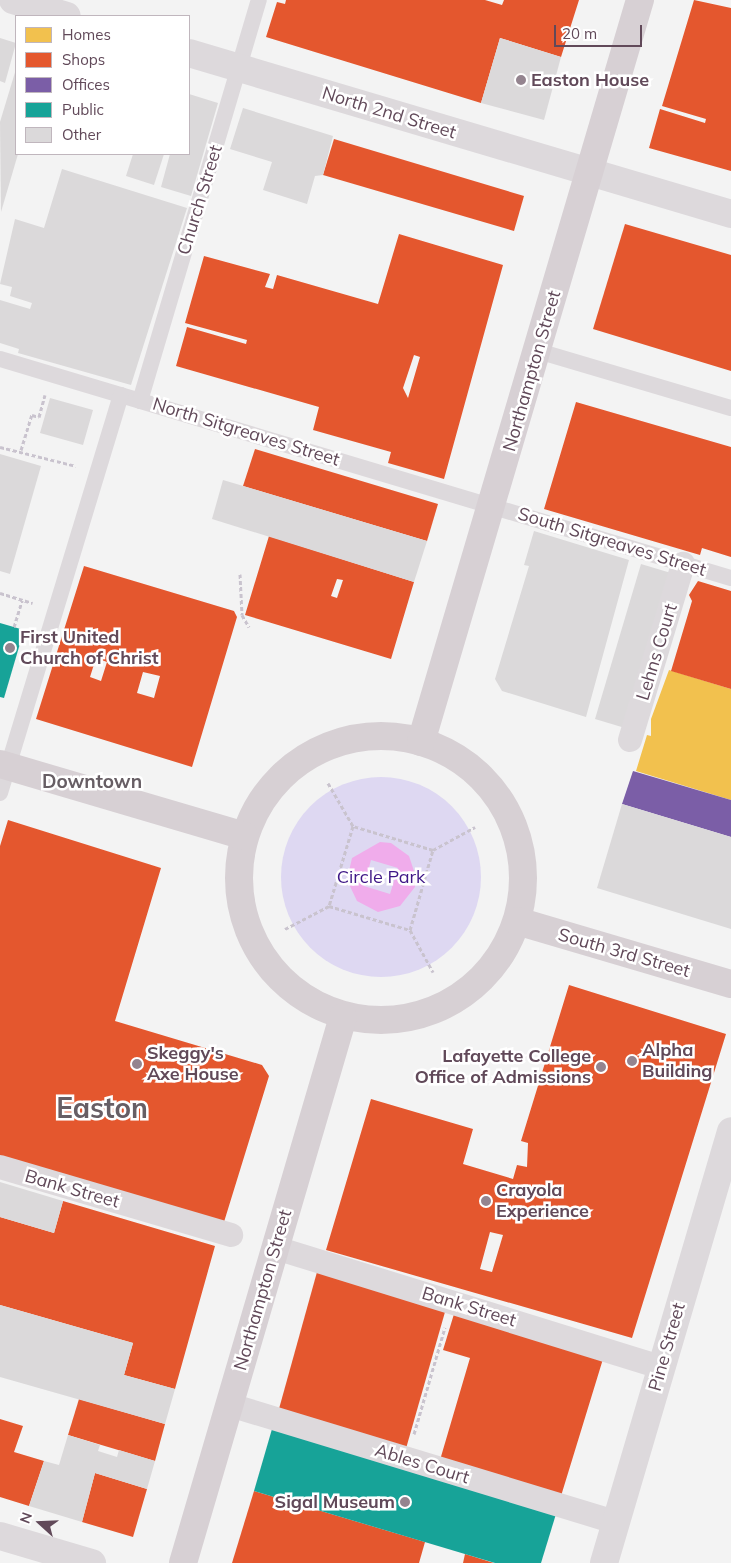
<!DOCTYPE html>
<html>
<head>
<meta charset="utf-8">
<style>
  body { margin:0 }
  #map { position:relative; width:731px; height:1563px; overflow:hidden; background:#f3f3f3; font-family:Mulish,sans-serif }
  div>[style] { position:absolute }
  .green>* { inset:0; background:#ded8f2 }
  .round { border-radius:50% }
  .water>* { inset:0; background:#f0aceb }
  .homes>* { inset:0; background:#f2c14e }
  .shops>* { inset:0; background:#e4572e }
  .offices>* { inset:0; background:#7b5ea7 }
  .public>* { inset:0; background:#17a398 }
  .building>* { inset:0; background:#dbd9da }
  .path>* { height:3px; margin-top:-1.5px; transform-origin:0; background:repeating-linear-gradient(90deg,#c9c3ce 0 4px,transparent 0 6.5px) }
  .service>* { height:16px; margin:-8px; padding:0 8px; transform-origin:8px; border-radius:8px; background:#ddd9dc }
  .pedestrian>* { height:24px; margin:-12px; padding:0 12px; transform-origin:12px; border-radius:12px; background:#ddd9dc }
  .minor>* { height:28px; margin:-14px; padding:0 14px; transform-origin:14px; border-radius:14px; background:#ddd9dc }
  .tertiary>* { height:28px; margin:-14px; padding:0 14px; transform-origin:14px; border-radius:14px; background:#ddd9dc }
  .primary>* { height:28px; margin:-14px; padding:0 14px; transform-origin:14px; border-radius:14px; background:#d7d0d4 }
  .primary>.ring { margin:-14px; padding:0; box-sizing:content-box; background:none; border:28px solid #d7d0d4; border-radius:50% }
  .dots>* { width:14px; height:14px; translate:-50% -50%; box-sizing:border-box; border:2px solid #fff; border-radius:50% }
  span { translate:-50% -50%; white-space:nowrap; text-align:center; line-height:1.15; -webkit-text-stroke:5px #fff; paint-order:stroke }
  .poi-label { font-size:18px; color:#614959; font-weight:700 }
  .left { translate:0 -50%; text-align:left }
  .right { translate:-100% -50%; text-align:right }
  .street-label { font-size:18px; color:#614959 }
  .park-label { font-size:18px; color:#3e1686 }
  .neighbourhood-label { font-size:19px; color:#675e64; font-weight:700 }
  .town-label { font-size:28px; color:#675e64; font-weight:700 }
  .legend { position:absolute; left:15px; top:15px; width:175px; height:140px; box-sizing:border-box; background:#fff; border:1px solid #c0b6bd; margin:0; padding:6px 9px; list-style:none; font-size:15px; color:#614959 }
  .legend li { display:flex; align-items:center; gap:10px; height:25px }
  .legend b { width:25px; border:1px solid #c0b6bd }
  .north { position:absolute; left:15px; top:1498px; width:50px; height:50px; -webkit-text-stroke:4px #fff; paint-order:stroke; rotate:290deg; font-size:14px; font-weight:700; line-height:20px; text-align:center; color:#614959 }
  .north::after { content:''; display:block; margin:auto; width:18px; height:22px; background:#614959; clip-path:polygon(50% 0,100% 100%,50% 72%,0 100%) }
  .scale { position:absolute; left:554px; top:25px; width:88px; height:22px; box-sizing:border-box; border:2px solid #614959; border-top:0; padding-left:6px; font-size:15px; line-height:18px; white-space:nowrap; color:#614959; -webkit-text-stroke:4px #fff; paint-order:stroke }
</style>
</head>
<body>
<div id="map">
  <div class="green">
    <i class="round" style="left:281px;top:777px;width:200px;height:200px"></i>
  </div>
  <div class="water">
    <i style="clip-path:polygon(evenodd,380px 842px,391px 843px,409px 856px,416px 877px,415px 887px,400px 906px,378px 912px,357px 901px,347px 880px,352px 858px,380px 842px,371px 860px,398px 868px,390px 894px,364px 886px,371px 860px)"></i>
  </div>
  <div class="homes">
    <i style="clip-path:polygon(669px 670px,731px 689px,731px 800px,636px 771px,647px 735px,651px 736px,651px 719px)"></i>
  </div>
  <div class="shops">
    <i style="clip-path:polygon(286px 0,485px 0,502px 5px,504px 0,579px 0,561px 57px,500px 38px,481px 103px,266px 37px,277px 2px,285px 4px)"></i>
    <i style="clip-path:polygon(694px 0,731px 8px,731px 171px,649px 148px,660px 109px,705px 123px,706px 119px,662px 106px)"></i>
    <i style="clip-path:polygon(334px 139px,524px 196px,514px 231px,323px 175px)"></i>
    <i style="clip-path:polygon(625px 224px,731px 255px,731px 371px,593px 329px)"></i>
    <i style="clip-path:polygon(evenodd,399px 234px,503px 265px,444px 479px,388px 463px,391px 452px,313px 430px,319px 407px,176px 366px,187px 327px,246px 344px,247px 340px,185px 323px,204px 256px,270px 274px,265px 287px,273px 289px,277px 275px,378px 304px,399px 234px,414px 355px,420px 357px,408px 398px,403px 388px,414px 355px)"></i>
    <i style="clip-path:polygon(576px 402px,731px 447px,731px 557px,702px 548px,700px 555px,544px 509px)"></i>
    <i style="clip-path:polygon(255px 449px,438px 504px,427px 541px,243px 486px)"></i>
    <i style="clip-path:polygon(evenodd,269px 536px,414px 582px,391px 659px,245px 615px,269px 536px,337px 579px,343px 580px,337px 598px,331px 596px,337px 579px)"></i>
    <i style="clip-path:polygon(evenodd,84px 566px,234px 611px,237px 617px,192px 767px,36px 719px,84px 566px,96px 658px,107px 662px,101px 681px,90px 677px,96px 658px,84px 566px,143px 672px,160px 676px,154px 698px,137px 693px,143px 672px)"></i>
    <i style="clip-path:polygon(698px 581px,731px 591px,731px 689px,671px 671px,692px 601px,689px 595px)"></i>
    <i style="clip-path:polygon(8px 820px,161px 868px,115px 1021px,262px 1065px,269px 1076px,224px 1222px,0 1156px,0 846px)"></i>
    <i style="clip-path:polygon(evenodd,569px 985px,726px 1034px,632px 1338px,326px 1250px,371px 1099px,473px 1129px,463px 1164px,513px 1179px,517px 1165px,527px 1167px,528px 1143px,521px 1141px,569px 985px,490px 1232px,503px 1235px,492px 1272px,480px 1269px,490px 1232px)"></i>
    <i style="clip-path:polygon(63px 1201px,215px 1246px,175px 1389px,124px 1375px,133px 1343px,0 1305px,0 1217px,54px 1233px)"></i>
    <i style="clip-path:polygon(317px 1272px,445px 1312px,405px 1452px,277px 1416px)"></i>
    <i style="clip-path:polygon(454px 1314px,603px 1359px,561px 1496px,440px 1460px,470px 1358px,443px 1350px)"></i>
    <i style="clip-path:polygon(79px 1399px,165px 1424px,155px 1461px,68px 1435px)"></i>
    <i style="clip-path:polygon(0 1419px,23px 1426px,14px 1452px,44px 1461px,29px 1506px,0 1497px)"></i>
    <i style="clip-path:polygon(95px 1473px,147px 1489px,133px 1537px,82px 1522px)"></i>
    <i style="clip-path:polygon(254px 1491px,425px 1542px,419px 1563px,232px 1563px)"></i>
    <i style="clip-path:polygon(465px 1554px,494px 1563px,463px 1563px)"></i>
  </div>
  <div class="offices">
    <i style="clip-path:polygon(633px 771px,731px 800px,731px 837px,622px 804px)"></i>
  </div>
  <div class="public">
    <i style="clip-path:polygon(0 623px,24px 630px,4px 698px,0 697px)"></i>
    <i style="clip-path:polygon(272px 1429px,556px 1514px,541px 1563px,495px 1563px,254px 1491px)"></i>
  </div>
  <div class="building">
    <i style="clip-path:polygon(0 38px,16px 43px,5px 83px,0 81px)"></i>
    <i style="clip-path:polygon(500px 38px,561px 57px,544px 120px,481px 103px)"></i>
    <i style="clip-path:polygon(16px 69px,18px 154px,1px 212px,0 122px)"></i>
    <i style="clip-path:polygon(189px 94px,218px 103px,191px 196px,161px 187px,170px 154px,189px 154px)"></i>
    <i style="clip-path:polygon(243px 108px,333px 136px,323px 175px,315px 176px,307px 204px,263px 190px,272px 162px,230px 149px)"></i>
    <i style="clip-path:polygon(133px 154px,164px 154px,154px 185px,126px 176px)"></i>
    <i style="clip-path:polygon(62px 169px,187px 208px,131px 385px,18px 353px,19px 349px,0 343px,0 300px,30px 309px,32px 303px,10px 296px,12px 287px,0 284px,15px 219px,44px 228px)"></i>
    <i style="clip-path:polygon(50px 398px,93px 410px,83px 445px,40px 433px)"></i>
    <i style="clip-path:polygon(0 454px,41px 466px,10px 574px,0 571px)"></i>
    <i style="clip-path:polygon(223px 480px,427px 541px,414px 582px,212px 519px)"></i>
    <i style="clip-path:polygon(534px 531px,629px 560px,586px 717px,502px 691px,495px 679px,529px 566px,524px 565px)"></i>
    <i style="clip-path:polygon(641px 564px,671px 573px,625px 728px,595px 719px)"></i>
    <i style="clip-path:polygon(622px 804px,731px 837px,731px 929px,597px 888px)"></i>
    <i style="clip-path:polygon(0 1182px,63px 1201px,54px 1233px,0 1217px)"></i>
    <i style="clip-path:polygon(0 1305px,133px 1343px,124px 1375px,175px 1389px,165px 1424px,0 1377px)"></i>
    <i style="clip-path:polygon(68px 1435px,100px 1445px,98px 1451px,117px 1457px,119px 1450px,155px 1461px,147px 1489px,95px 1473px,82px 1522px,29px 1506px,44px 1461px,59px 1465px)"></i>
  </div>
  <div class="path">
    <i style="left:0;top:447px;width:78px;rotate:14deg"></i>
    <i style="left:21px;top:450px;width:37px;rotate:-73deg"></i>
    <i style="left:32px;top:415px;width:7px;rotate:16deg"></i>
    <i style="left:39px;top:417px;width:23px;rotate:-75deg"></i>
    <i style="left:240px;top:574px;width:41px;rotate:87.2deg"></i>
    <i style="left:242px;top:615px;width:14px;rotate:60deg"></i>
    <i style="left:0;top:593px;width:34px;rotate:17deg"></i>
    <i style="left:14px;top:627px;width:28px;rotate:-73deg"></i>
    <i style="left:328px;top:783px;width:50px;rotate:59.8deg"></i>
    <i style="left:433px;top:850px;width:48px;rotate:-28.7deg"></i>
    <i style="left:285px;top:929px;width:50px;rotate:-27.6deg"></i>
    <i style="left:329px;top:906px;width:84px;rotate:16.5deg"></i>
    <i style="left:410px;top:930px;width:83px;rotate:-74deg"></i>
    <i style="left:433px;top:850px;width:84px;rotate:-163.3deg"></i>
    <i style="left:353px;top:826px;width:84px;rotate:106.7deg"></i>
    <i style="left:410px;top:930px;width:48px;rotate:61.3deg"></i>
    <i style="left:414px;top:1434px;width:111px;rotate:-73.8deg"></i>
  </div>
  <div class="service">
    <i style="left:538px;top:351px;width:201px;rotate:16.5deg"></i>
    <i style="left:0;top:359px;width:763px;rotate:16.68deg"></i>
    <i style="left:140px;top:401px;width:418px;rotate:-73.5deg"></i>
    <i style="left:0;top:793px;width:416px;rotate:-73.1deg"></i>
  </div>
  <div class="pedestrian">
    <i style="left:630px;top:740px;width:184px;rotate:-73.2deg"></i>
    <i style="left:0;top:1167px;width:241px;rotate:16.4deg"></i>
    <i style="left:276px;top:1248px;width:403px;rotate:17.2deg"></i>
    <i style="left:230px;top:1405px;width:403px;rotate:16.9deg"></i>
  </div>
  <div class="minor">
    <i style="left:13px;top:0;width:56px;rotate:16.5deg"></i>
    <i style="left:189px;top:53px;width:565px;rotate:16.54deg"></i>
    <i style="left:604px;top:1563px;width:450px;rotate:-73.6deg"></i>
  </div>
  <div class="tertiary">
    <i style="left:0;top:1536px;width:96px;rotate:16.4deg"></i>
  </div>
  <div class="primary">
    <i class="ring" style="left:239px;top:736px;width:256px;height:256px"></i>
    <i style="left:421px;top:742px;width:774px;rotate:-73.56deg"></i>
    <i style="left:0;top:764px;width:255px;rotate:16.4deg"></i>
    <i style="left:517px;top:921px;width:223px;rotate:16.4deg"></i>
    <i style="left:183px;top:1563px;width:569px;rotate:-73.67deg"></i>
  </div>
  <div class="dots">
    <i style="left:521px;top:80px;background:#94848f"></i>
    <i style="left:10px;top:648px;background:#94848f"></i>
    <i style="left:632px;top:1061px;background:#94848f"></i>
    <i style="left:137px;top:1064px;background:#94848f"></i>
    <i style="left:601px;top:1067px;background:#94848f"></i>
    <i style="left:486px;top:1201px;background:#94848f"></i>
    <i style="left:405px;top:1502px;background:#94848f"></i>
  </div>
  <div class="poi-label">
    <span class="left" style="left:531px;top:80px">Easton House</span>
    <span class="left" style="left:20px;top:648px">First United<br>Church of Christ</span>
    <span class="left" style="left:642px;top:1061px">Alpha<br>Building</span>
    <span class="left" style="left:147px;top:1064px">Skeggy's<br>Axe House</span>
    <span class="right" style="left:591px;top:1067px">Lafayette College<br>Office of Admissions</span>
    <span class="left" style="left:496px;top:1201px">Crayola<br>Experience</span>
    <span class="right" style="left:395px;top:1502px">Sigal Museum</span>
  </div>
  <div class="street-label">
    <span style="left:389px;top:113px;rotate:17deg">North 2nd Street</span>
    <span style="left:200px;top:200px;rotate:-73deg">Church Street</span>
    <span style="left:532px;top:371px;rotate:-74deg">Northampton Street</span>
    <span style="left:246px;top:432px;rotate:17deg">North Sitgreaves Street</span>
    <span style="left:612px;top:542px;rotate:17deg">South Sitgreaves Street</span>
    <span style="left:657px;top:652px;rotate:-73deg">Lehns Court</span>
    <span style="left:624px;top:953px;rotate:16deg">South 3rd Street</span>
    <span style="left:72px;top:1189px;rotate:16deg">Bank Street</span>
    <span style="left:263px;top:1290px;rotate:-74deg">Northampton Street</span>
    <span style="left:469px;top:1307px;rotate:17deg">Bank Street</span>
    <span style="left:667px;top:1347px;rotate:-74deg">Pine Street</span>
    <span style="left:422px;top:1464px;rotate:17deg">Ables Court</span>
  </div>
  <div class="park-label">
    <span style="left:381px;top:877px">Circle Park</span>
  </div>
  <div class="neighbourhood-label">
    <span style="left:92px;top:782px">Downtown</span>
  </div>
  <div class="town-label">
    <span style="left:102px;top:1108px">Easton</span>
  </div>
  <ul class="legend">
  <li><b style="height:14px;background:#f2c14e"></b>Homes</li>
  <li><b style="height:14px;background:#e4572e"></b>Shops</li>
  <li><b style="height:14px;background:#7b5ea7"></b>Offices</li>
  <li><b style="height:14px;background:#17a398"></b>Public</li>
  <li><b style="height:14px;background:#dbd9da"></b>Other</li>
  </ul>
  <div class="north">N</div>
  <div class="scale">20 m</div>
</div>
</body>
</html>
